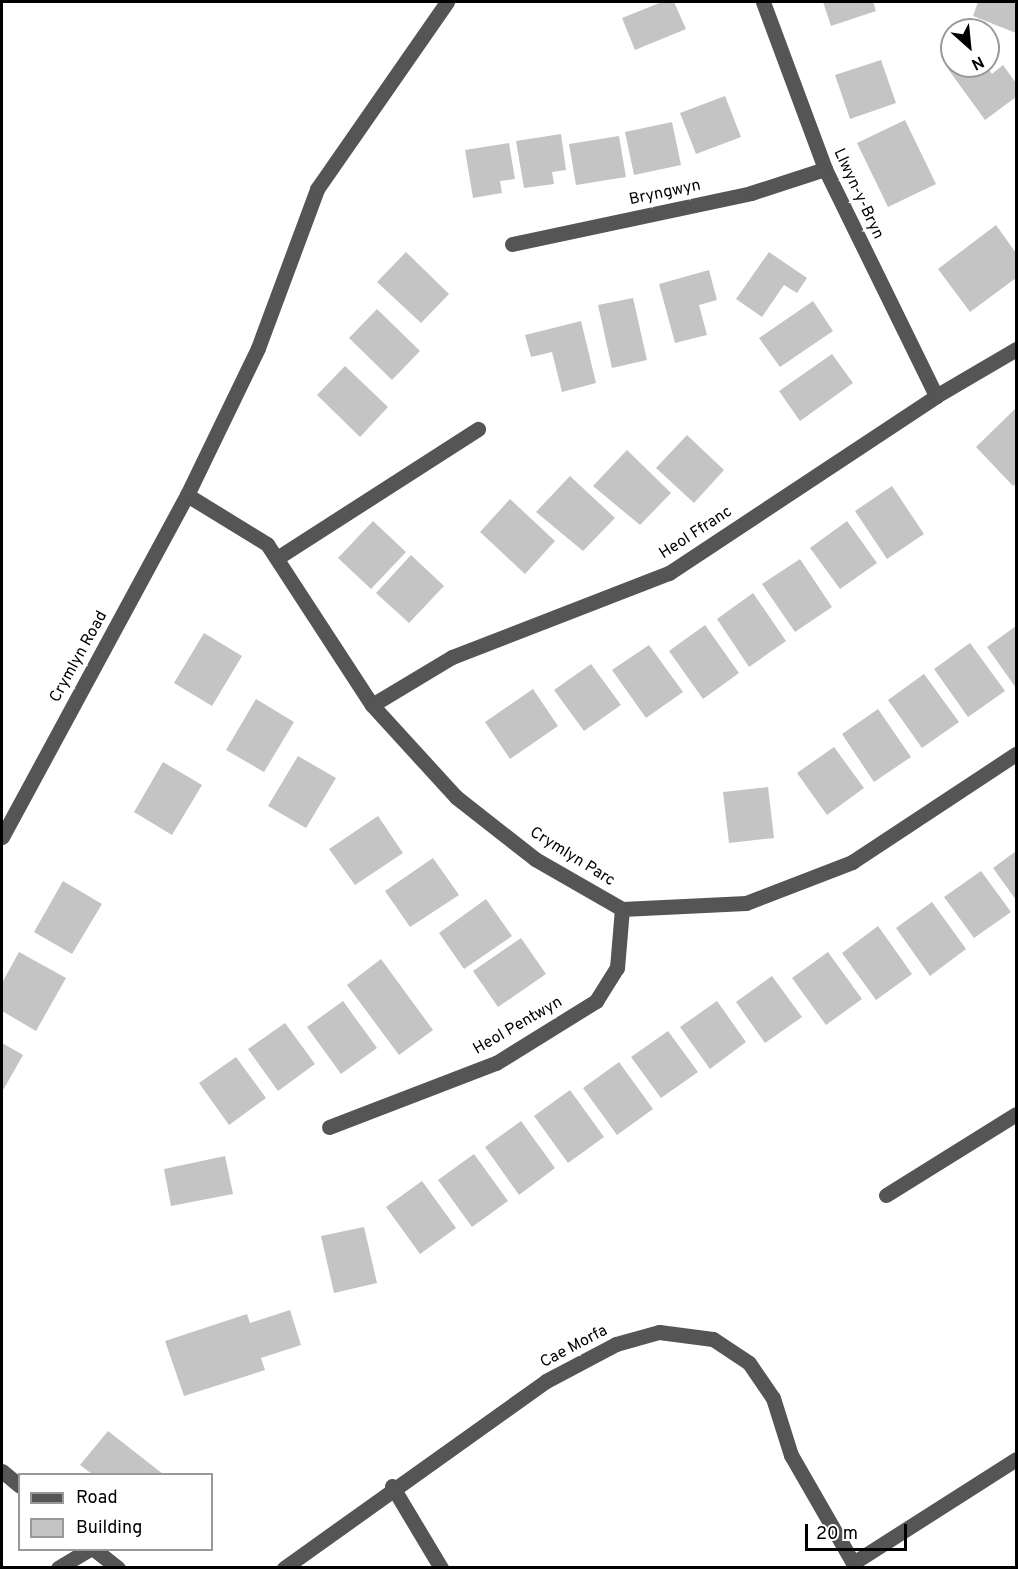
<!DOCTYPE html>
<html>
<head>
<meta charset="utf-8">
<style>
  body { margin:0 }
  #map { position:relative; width:1018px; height:1569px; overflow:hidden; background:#fff; font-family:Overpass,sans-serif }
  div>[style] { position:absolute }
  .building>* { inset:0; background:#c4c4c4 }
  .minor>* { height:15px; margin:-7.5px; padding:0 7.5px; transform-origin:7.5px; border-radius:7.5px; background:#555 }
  span { translate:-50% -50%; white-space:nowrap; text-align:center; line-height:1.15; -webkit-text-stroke:6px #fff; paint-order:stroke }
  .street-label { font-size:16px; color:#000 }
  .frame { position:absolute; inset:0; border:3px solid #000; pointer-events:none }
  .legend { position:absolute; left:18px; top:1473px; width:195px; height:78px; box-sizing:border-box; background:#fff; border:2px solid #999; margin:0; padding:8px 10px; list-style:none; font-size:18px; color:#000 }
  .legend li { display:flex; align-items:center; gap:12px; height:30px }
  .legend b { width:30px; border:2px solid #999 }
  .north { position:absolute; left:940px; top:18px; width:60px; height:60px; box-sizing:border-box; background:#fff; border:2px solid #999; border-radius:50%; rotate:153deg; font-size:16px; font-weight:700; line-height:24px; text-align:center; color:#000 }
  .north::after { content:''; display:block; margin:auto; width:21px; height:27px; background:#000; clip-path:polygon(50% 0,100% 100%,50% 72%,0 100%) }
  .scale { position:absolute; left:805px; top:1524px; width:102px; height:27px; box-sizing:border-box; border:3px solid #000; border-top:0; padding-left:8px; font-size:18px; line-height:21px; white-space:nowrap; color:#000; -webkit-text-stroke:4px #fff; paint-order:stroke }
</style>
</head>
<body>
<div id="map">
  <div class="building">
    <i style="clip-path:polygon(662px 2px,674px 2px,686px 29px,635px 50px,622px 18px)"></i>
    <i style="clip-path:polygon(823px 2px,873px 2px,876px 11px,831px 26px)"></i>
    <i style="clip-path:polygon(978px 2px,1016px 2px,1016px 33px,973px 16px)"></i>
    <i style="clip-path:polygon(881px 60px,896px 103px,850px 119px,835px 75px)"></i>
    <i style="clip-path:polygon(1003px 65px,1016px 83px,1016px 97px,985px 120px,948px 69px,986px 66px,992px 74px)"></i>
    <i style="clip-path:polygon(725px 96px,741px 137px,696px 154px,680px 113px)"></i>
    <i style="clip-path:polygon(905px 120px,936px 184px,888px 207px,857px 143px)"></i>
    <i style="clip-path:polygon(672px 122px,681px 165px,634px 175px,625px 132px)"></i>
    <i style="clip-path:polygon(561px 134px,566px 170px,552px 172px,554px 184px,524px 188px,516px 141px)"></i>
    <i style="clip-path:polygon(619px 136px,626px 177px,576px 185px,569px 144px)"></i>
    <i style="clip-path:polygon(509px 143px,515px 179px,500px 181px,502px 193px,473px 198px,465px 150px)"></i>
    <i style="clip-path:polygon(996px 225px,1016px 253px,1016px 278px,970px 312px,938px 269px)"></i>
    <i style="clip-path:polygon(406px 252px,449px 294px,421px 323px,377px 282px)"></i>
    <i style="clip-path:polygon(769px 252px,807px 278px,797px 293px,784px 285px,762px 317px,736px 299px)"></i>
    <i style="clip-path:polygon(709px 270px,717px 300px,699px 305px,707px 335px,675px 343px,659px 284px)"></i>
    <i style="clip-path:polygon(633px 298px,647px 360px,612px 368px,598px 305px)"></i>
    <i style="clip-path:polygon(813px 301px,833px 331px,780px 367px,759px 338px)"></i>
    <i style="clip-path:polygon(377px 309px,420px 351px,392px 380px,349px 338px)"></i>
    <i style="clip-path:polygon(581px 321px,596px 383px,562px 392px,552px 352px,531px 357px,525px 335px)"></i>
    <i style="clip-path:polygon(832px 354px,853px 383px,800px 421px,779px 391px)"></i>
    <i style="clip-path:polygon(345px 366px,388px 407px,360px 437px,317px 395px)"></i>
    <i style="clip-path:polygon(1016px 408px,1016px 483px,1013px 486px,976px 447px)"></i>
    <i style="clip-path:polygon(687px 435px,724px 470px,694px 503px,656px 468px)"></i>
    <i style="clip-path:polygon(627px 450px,671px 493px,640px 525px,593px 486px)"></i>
    <i style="clip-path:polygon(570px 476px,615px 518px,583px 551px,536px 512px)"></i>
    <i style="clip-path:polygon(892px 486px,924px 534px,887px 559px,855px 511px)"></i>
    <i style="clip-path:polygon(510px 499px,555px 541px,525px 574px,480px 532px)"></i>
    <i style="clip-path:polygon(373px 521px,406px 552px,371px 589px,338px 558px)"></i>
    <i style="clip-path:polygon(847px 521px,877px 563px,840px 589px,810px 548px)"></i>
    <i style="clip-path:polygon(411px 555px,444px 586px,409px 623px,376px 593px)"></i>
    <i style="clip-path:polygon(800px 559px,832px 607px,795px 632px,762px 584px)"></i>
    <i style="clip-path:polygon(753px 593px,786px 641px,749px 667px,717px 619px)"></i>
    <i style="clip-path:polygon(705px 625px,739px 673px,703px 699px,669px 651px)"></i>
    <i style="clip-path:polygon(1016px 626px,1016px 688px,987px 647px)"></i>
    <i style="clip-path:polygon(204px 633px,242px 656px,212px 706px,174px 683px)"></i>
    <i style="clip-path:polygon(970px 643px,1005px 691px,968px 717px,934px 669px)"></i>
    <i style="clip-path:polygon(649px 645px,683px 692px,646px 718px,612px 670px)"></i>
    <i style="clip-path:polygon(591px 664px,621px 705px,584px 731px,554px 690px)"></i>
    <i style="clip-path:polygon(924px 674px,959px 722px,922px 748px,888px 700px)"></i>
    <i style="clip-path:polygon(533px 689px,558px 726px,510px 759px,485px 722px)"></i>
    <i style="clip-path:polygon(256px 699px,294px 722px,264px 772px,226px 750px)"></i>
    <i style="clip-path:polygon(878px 709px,911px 757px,874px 782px,842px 734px)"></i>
    <i style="clip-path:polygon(834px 747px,864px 788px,827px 815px,797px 773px)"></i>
    <i style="clip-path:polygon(298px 756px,336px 778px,306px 828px,268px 806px)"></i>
    <i style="clip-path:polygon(163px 762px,202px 785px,172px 835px,134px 812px)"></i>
    <i style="clip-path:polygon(768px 787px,774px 838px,729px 843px,723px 792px)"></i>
    <i style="clip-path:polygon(378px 816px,403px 853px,355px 885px,329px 849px)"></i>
    <i style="clip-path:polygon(1016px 851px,1016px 900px,993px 868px)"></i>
    <i style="clip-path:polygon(433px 858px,459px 895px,410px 927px,385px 891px)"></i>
    <i style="clip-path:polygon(981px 871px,1011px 912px,974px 938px,944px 897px)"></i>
    <i style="clip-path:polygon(63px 881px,102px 904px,72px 954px,34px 932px)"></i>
    <i style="clip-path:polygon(486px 899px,512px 936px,464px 969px,439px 933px)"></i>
    <i style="clip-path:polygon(932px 902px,966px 949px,930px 976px,896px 928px)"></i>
    <i style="clip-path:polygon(878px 926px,912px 974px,876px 1000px,842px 953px)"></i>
    <i style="clip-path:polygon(521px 938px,546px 974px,498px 1007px,473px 971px)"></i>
    <i style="clip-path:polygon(19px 952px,66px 978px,36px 1031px,2px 1011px,2px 983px)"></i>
    <i style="clip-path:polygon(828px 952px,862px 999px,826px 1025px,792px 978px)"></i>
    <i style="clip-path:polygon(381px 959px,433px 1030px,399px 1055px,347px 985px)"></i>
    <i style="clip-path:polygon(772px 976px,802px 1017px,765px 1043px,736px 1002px)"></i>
    <i style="clip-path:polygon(343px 1001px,377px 1048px,341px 1074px,307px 1027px)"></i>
    <i style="clip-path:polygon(717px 1001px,746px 1042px,710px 1069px,680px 1027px)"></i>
    <i style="clip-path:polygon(285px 1023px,315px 1064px,278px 1091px,248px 1049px)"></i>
    <i style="clip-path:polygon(668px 1031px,698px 1072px,661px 1098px,631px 1057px)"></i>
    <i style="clip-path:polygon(2px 1043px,23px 1055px,2px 1092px)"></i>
    <i style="clip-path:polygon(236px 1057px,266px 1098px,229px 1125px,199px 1083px)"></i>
    <i style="clip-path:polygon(619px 1062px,653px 1109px,617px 1135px,583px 1088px)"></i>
    <i style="clip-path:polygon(570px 1090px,604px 1137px,568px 1163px,534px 1116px)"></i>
    <i style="clip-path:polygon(521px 1121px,555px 1168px,519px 1195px,485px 1147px)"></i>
    <i style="clip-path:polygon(474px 1154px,508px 1201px,472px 1227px,438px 1180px)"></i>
    <i style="clip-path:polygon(225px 1156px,233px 1194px,171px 1206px,164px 1169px)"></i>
    <i style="clip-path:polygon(422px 1181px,456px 1228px,420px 1254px,386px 1207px)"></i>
    <i style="clip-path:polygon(364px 1227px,377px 1283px,334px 1293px,321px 1236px)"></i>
    <i style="clip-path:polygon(290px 1310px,301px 1345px,261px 1358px,265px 1370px,184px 1396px,165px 1341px,247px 1314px,250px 1323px)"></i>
    <i style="clip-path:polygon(108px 1431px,163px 1474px,92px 1474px,80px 1465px)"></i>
  </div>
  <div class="minor">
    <i style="left:763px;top:2px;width:178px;rotate:69.6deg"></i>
    <i style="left:825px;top:169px;width:253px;rotate:63.9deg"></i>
    <i style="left:512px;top:244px;width:244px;rotate:-12deg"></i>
    <i style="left:751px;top:193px;width:78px;rotate:-18deg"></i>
    <i style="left:187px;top:495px;width:94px;rotate:31.5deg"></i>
    <i style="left:267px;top:544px;width:192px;rotate:56.9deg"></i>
    <i style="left:372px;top:705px;width:125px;rotate:47.6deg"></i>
    <i style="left:456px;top:797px;width:100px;rotate:38.1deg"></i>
    <i style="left:535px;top:859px;width:100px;rotate:29.9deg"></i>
    <i style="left:622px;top:909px;width:124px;rotate:-2.8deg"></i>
    <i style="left:746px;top:903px;width:114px;rotate:-21.1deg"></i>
    <i style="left:852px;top:862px;width:196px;rotate:-33.4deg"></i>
    <i style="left:277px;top:558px;width:239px;rotate:-32.7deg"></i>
    <i style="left:372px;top:705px;width:93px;rotate:-31deg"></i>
    <i style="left:452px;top:657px;width:233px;rotate:-21.2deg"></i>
    <i style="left:669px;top:573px;width:320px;rotate:-33.5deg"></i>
    <i style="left:936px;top:396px;width:93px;rotate:-30.4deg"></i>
    <i style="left:2px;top:837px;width:389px;rotate:-61.6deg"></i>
    <i style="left:187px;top:495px;width:163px;rotate:-64.2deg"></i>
    <i style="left:258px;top:348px;width:170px;rotate:-69.6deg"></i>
    <i style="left:317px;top:189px;width:228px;rotate:-55.2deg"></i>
    <i style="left:329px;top:1127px;width:179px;rotate:-21deg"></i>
    <i style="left:496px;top:1063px;width:118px;rotate:-31.8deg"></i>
    <i style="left:596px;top:1001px;width:39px;rotate:-58deg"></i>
    <i style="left:617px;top:968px;width:59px;rotate:-85.2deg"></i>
    <i style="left:886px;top:1195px;width:153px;rotate:-31.9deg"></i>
    <i style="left:2px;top:1471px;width:23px;rotate:40deg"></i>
    <i style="left:392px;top:1486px;width:96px;rotate:59.1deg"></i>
    <i style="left:95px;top:1550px;width:29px;rotate:38deg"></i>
    <i style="left:853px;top:1563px;width:193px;rotate:-32.5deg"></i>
    <i style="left:58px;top:1568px;width:35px;rotate:-31deg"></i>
    <i style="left:284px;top:1568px;width:322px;rotate:-35.5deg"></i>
    <i style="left:546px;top:1381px;width:79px;rotate:-27.9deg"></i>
    <i style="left:616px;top:1344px;width:45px;rotate:-15.6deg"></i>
    <i style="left:659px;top:1332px;width:54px;rotate:7.4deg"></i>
    <i style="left:713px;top:1339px;width:43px;rotate:33.7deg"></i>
    <i style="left:749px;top:1363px;width:42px;rotate:55.6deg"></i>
    <i style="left:773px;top:1398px;width:60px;rotate:72.5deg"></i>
    <i style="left:791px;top:1455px;width:130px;rotate:60.1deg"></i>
  </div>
  <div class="street-label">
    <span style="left:665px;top:193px;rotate:-12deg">Bryngwyn</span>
    <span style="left:858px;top:194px;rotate:65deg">Llwyn-y-Bryn</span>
    <span style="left:696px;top:533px;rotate:-33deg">Heol Ffranc</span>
    <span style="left:79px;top:657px;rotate:-61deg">Crymlyn Road</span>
    <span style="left:572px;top:857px;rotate:32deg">Crymlyn Parc</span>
    <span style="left:518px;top:1026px;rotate:-30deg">Heol Pentwyn</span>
    <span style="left:574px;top:1347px;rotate:-28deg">Cae Morfa</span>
  </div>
  <div class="frame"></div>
  <ul class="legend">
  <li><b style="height:8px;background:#555"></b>Road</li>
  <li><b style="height:16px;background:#c4c4c4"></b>Building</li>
  </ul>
  <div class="north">N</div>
  <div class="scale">20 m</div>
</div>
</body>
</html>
